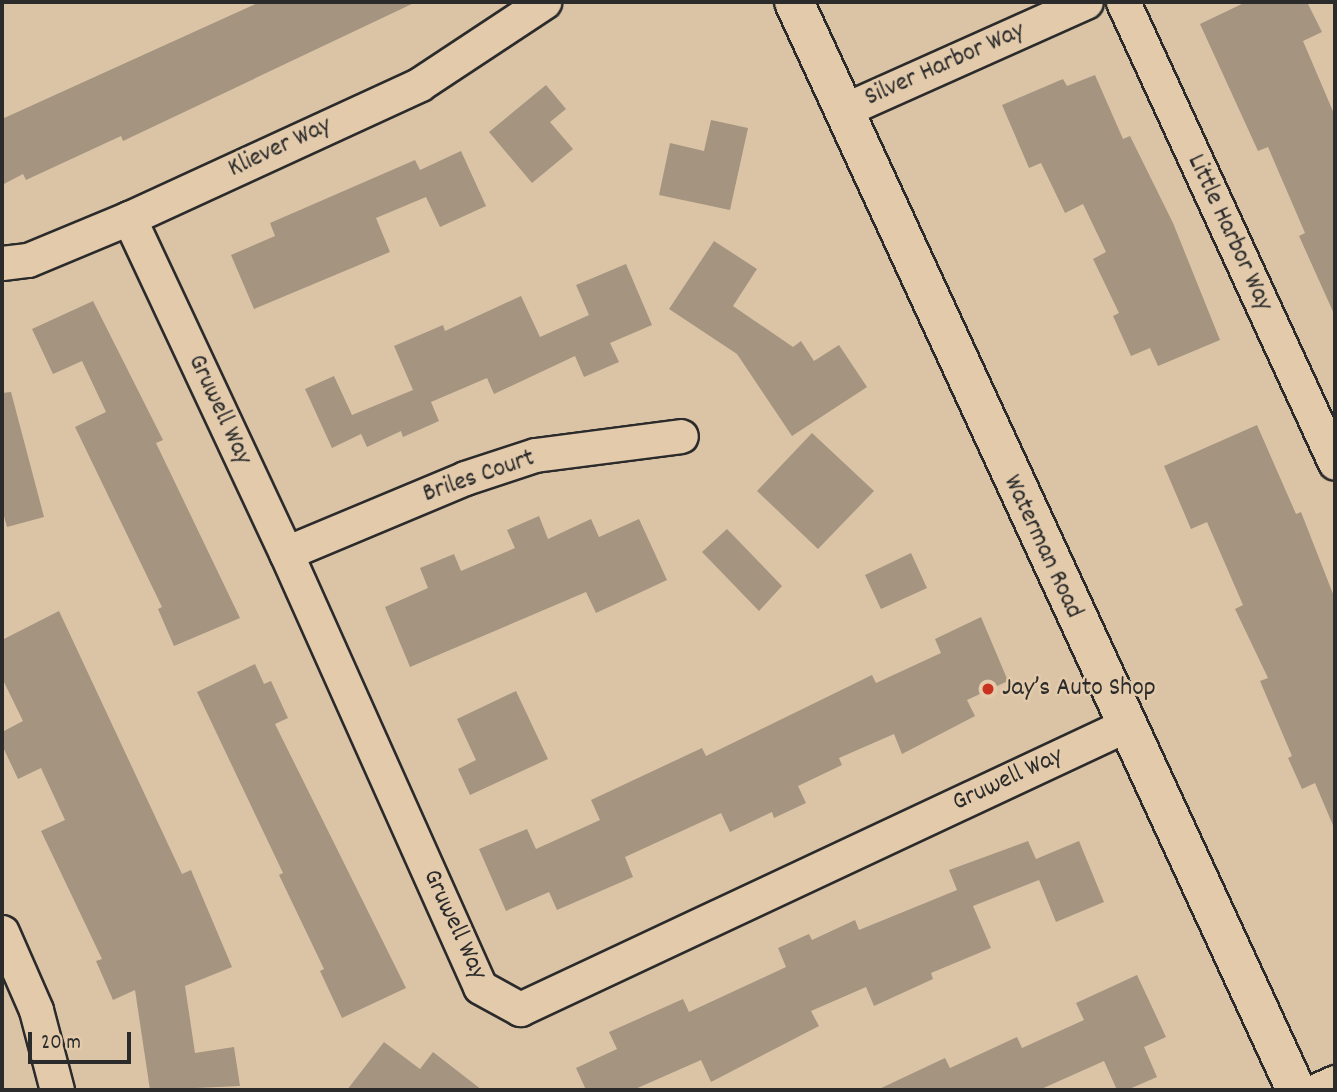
<!DOCTYPE html>
<html>
<head>
<meta charset="utf-8">
<style>
  body { margin:0 }
  #map { position:relative; width:1337px; height:1092px; overflow:hidden; background:#dbc4a6; font-family:Dekko,sans-serif }
  div>[style] { position:absolute }
  .building>* { inset:0; background:#a49480 }
  .roads { filter:drop-shadow(2px 0 #2b2b2b) drop-shadow(-2px 0 #2b2b2b) drop-shadow(0 2px #2b2b2b) drop-shadow(0 -2px #2b2b2b) }
  .minor>* { height:33px; margin:-16.5px; padding:0 16.5px; transform-origin:16.5px; border-radius:16.5px; background:#e2caab }
  .secondary>* { height:38px; margin:-19px; padding:0 19px; transform-origin:19px; border-radius:19px; background:#e2caab }
  .dots>* { width:19px; height:19px; translate:-50% -50%; box-sizing:border-box; border:4px solid #e2caab; border-radius:50% }
  span { translate:-50% -50%; white-space:nowrap; text-align:center; line-height:1.15; -webkit-text-stroke:5px #e2caab; paint-order:stroke }
  .street-label { font-size:26px; color:#2b2b2b }
  .poi-label { font-size:26px; color:#2b2b2b }
  .left { translate:0 -50%; text-align:left }
  .frame { position:absolute; inset:0; border:4px solid #2b2b2b; pointer-events:none }
  .scale { position:absolute; left:28px; top:1032px; width:103px; height:32px; box-sizing:border-box; border:4px solid #2b2b2b; border-top:0; padding-left:9px; font-size:21px; line-height:24px; white-space:nowrap; color:#2b2b2b; -webkit-text-stroke:5px #e2caab; paint-order:stroke }
</style>
</head>
<body>
<div id="map">
  <div class="building">
    <i style="clip-path:polygon(260px 2px,416px 2px,123px 141px,121px 136px,26px 180px,23px 174px,2px 185px,2px 119px)"></i>
    <i style="clip-path:polygon(1246px 2px,1307px 2px,1322px 32px,1303px 41px,1335px 116px,1335px 316px,1299px 236px,1305px 233px,1268px 147px,1258px 151px,1200px 24px)"></i>
    <i style="clip-path:polygon(1095px 75px,1123px 139px,1130px 136px,1173px 223px,1220px 340px,1158px 366px,1150px 348px,1131px 356px,1113px 316px,1119px 313px,1093px 259px,1106px 252px,1083px 204px,1065px 213px,1041px 163px,1029px 168px,1002px 105px,1063px 79px,1067px 86px)"></i>
    <i style="clip-path:polygon(546px 85px,566px 109px,550px 122px,573px 149px,532px 183px,489px 132px)"></i>
    <i style="clip-path:polygon(711px 120px,748px 128px,730px 210px,659px 195px,670px 143px,704px 151px)"></i>
    <i style="clip-path:polygon(461px 151px,486px 206px,440px 227px,426px 197px,376px 218px,390px 252px,254px 309px,231px 255px,275px 236px,270px 223px,415px 160px,420px 170px)"></i>
    <i style="clip-path:polygon(714px 241px,757px 269px,733px 306px,793px 347px,801px 341px,814px 361px,839px 345px,867px 387px,792px 436px,737px 354px,669px 309px)"></i>
    <i style="clip-path:polygon(626px 264px,652px 325px,610px 343px,619px 362px,584px 377px,575px 356px,494px 394px,487px 378px,431px 402px,439px 421px,403px 437px,401px 431px,367px 447px,356px 423px,361px 434px,332px 448px,305px 389px,334px 376px,352px 415px,413px 390px,394px 346px,443px 325px,445px 331px,521px 296px,540px 337px,589px 315px,576px 285px)"></i>
    <i style="clip-path:polygon(93px 301px,163px 440px,156px 443px,240px 618px,174px 646px,158px 609px,162px 607px,75px 427px,106px 412px,82px 361px,53px 374px,32px 329px)"></i>
    <i style="clip-path:polygon(11px 392px,44px 517px,7px 527px,2px 509px,2px 393px)"></i>
    <i style="clip-path:polygon(1257px 425px,1296px 514px,1301px 512px,1335px 599px,1335px 830px,1315px 783px,1302px 789px,1288px 758px,1292px 756px,1260px 681px,1268px 678px,1235px 609px,1243px 605px,1207px 522px,1191px 529px,1164px 466px)"></i>
    <i style="clip-path:polygon(812px 433px,874px 491px,818px 549px,757px 491px)"></i>
    <i style="clip-path:polygon(539px 516px,548px 539px,591px 519px,599px 537px,639px 519px,667px 580px,596px 613px,586px 592px,410px 667px,385px 607px,428px 588px,420px 568px,454px 554px,461px 571px,515px 548px,507px 530px)"></i>
    <i style="clip-path:polygon(727px 529px,782px 586px,759px 611px,702px 552px)"></i>
    <i style="clip-path:polygon(911px 553px,927px 588px,881px 609px,865px 575px)"></i>
    <i style="clip-path:polygon(59px 611px,182px 874px,191px 870px,232px 967px,185px 986px,195px 1053px,234px 1047px,240px 1086px,150px 1090px,135px 990px,113px 1000px,96px 961px,102px 959px,41px 831px,65px 820px,41px 768px,18px 779px,2px 745px,2px 732px,23px 721px,2px 678px,2px 640px)"></i>
    <i style="clip-path:polygon(981px 617px,1008px 681px,967px 700px,975px 716px,902px 754px,894px 734px,839px 758px,842px 765px,798px 786px,806px 803px,774px 818px,772px 812px,730px 832px,721px 813px,625px 857px,633px 877px,557px 910px,549px 892px,506px 911px,479px 849px,527px 829px,536px 849px,600px 820px,591px 800px,702px 748px,706px 756px,872px 675px,876px 683px,941px 653px,935px 639px)"></i>
    <i style="clip-path:polygon(255px 664px,264px 684px,271px 681px,288px 718px,275px 724px,406px 988px,342px 1018px,320px 971px,324px 969px,279px 875px,283px 873px,197px 692px)"></i>
    <i style="clip-path:polygon(516px 691px,548px 759px,470px 795px,458px 769px,476px 760px,457px 719px)"></i>
    <i style="clip-path:polygon(1028px 841px,1036px 859px,1079px 841px,1104px 902px,1056px 922px,1039px 880px,973px 906px,991px 948px,931px 973px,933px 979px,874px 1006px,866px 987px,811px 1011px,819px 1026px,711px 1082px,701px 1060px,633px 1090px,586px 1090px,576px 1068px,617px 1049px,609px 1032px,683px 999px,689px 1012px,786px 967px,778px 948px,809px 934px,812px 940px,855px 920px,859px 930px,957px 890px,949px 870px)"></i>
    <i style="clip-path:polygon(1137px 975px,1166px 1037px,1144px 1047px,1157px 1077px,1127px 1090px,1117px 1090px,1104px 1061px,1039px 1090px,877px 1090px,945px 1058px,950px 1068px,1017px 1037px,1022px 1048px,1084px 1020px,1076px 1003px)"></i>
    <i style="clip-path:polygon(384px 1042px,420px 1069px,433px 1052px,482px 1090px,347px 1090px)"></i>
  </div>
  <div class="roads">
    <div class="minor">
      <i style="left:1123px;top:2px;width:507px;rotate:65.3deg"></i>
      <i style="left:842px;top:111px;width:267px;rotate:-24.1deg"></i>
      <i style="left:129px;top:218px;width:370px;rotate:64.9deg"></i>
      <i style="left:286px;top:553px;width:475px;rotate:65.9deg"></i>
      <i style="left:480px;top:987px;width:46px;rotate:28.8deg"></i>
      <i style="left:520px;top:1009px;width:667px;rotate:-25.11deg"></i>
      <i style="left:2px;top:263px;width:26px;rotate:-7deg"></i>
      <i style="left:28px;top:260px;width:109px;rotate:-22.6deg"></i>
      <i style="left:129px;top:218px;width:320px;rotate:-24.7deg"></i>
      <i style="left:420px;top:84px;width:149px;rotate:-33.5deg"></i>
      <i style="left:286px;top:553px;width:194px;rotate:-22.7deg"></i>
      <i style="left:465px;top:478px;width:74px;rotate:-18.2deg"></i>
      <i style="left:535px;top:455px;width:147px;rotate:-7.4deg"></i>
      <i style="left:2px;top:932px;width:85px;rotate:66.4deg"></i>
      <i style="left:36px;top:1010px;width:83px;rotate:75.3deg"></i>
      <i style="left:1317px;top:1090px;width:20px;rotate:-24deg"></i>
    </div>
    <div class="secondary">
      <i style="left:794px;top:2px;width:1198px;rotate:65.23deg"></i>
    </div>
  </div>
  <div class="dots">
    <i style="left:988px;top:689px;background:#c8321e"></i>
  </div>
  <div class="street-label">
    <span style="left:945px;top:65px;rotate:-24deg">Silver Harbor Way</span>
    <span style="left:280px;top:148px;rotate:-25deg">Kliever Way</span>
    <span style="left:1229px;top:233px;rotate:65deg">Little Harbor Way</span>
    <span style="left:219px;top:410px;rotate:65deg">Gruwell Way</span>
    <span style="left:479px;top:477px;rotate:-19deg">Briles Court</span>
    <span style="left:1042px;top:547px;rotate:65deg">Waterman Road</span>
    <span style="left:1008px;top:780px;rotate:-25deg">Gruwell Way</span>
    <span style="left:454px;top:925px;rotate:65deg">Gruwell Way</span>
  </div>
  <div class="poi-label">
    <span class="left" style="left:1002px;top:689px">Jay’s Auto Shop</span>
  </div>
  <div class="frame"></div>
  <div class="scale">20 m</div>
</div>
</body>
</html>
